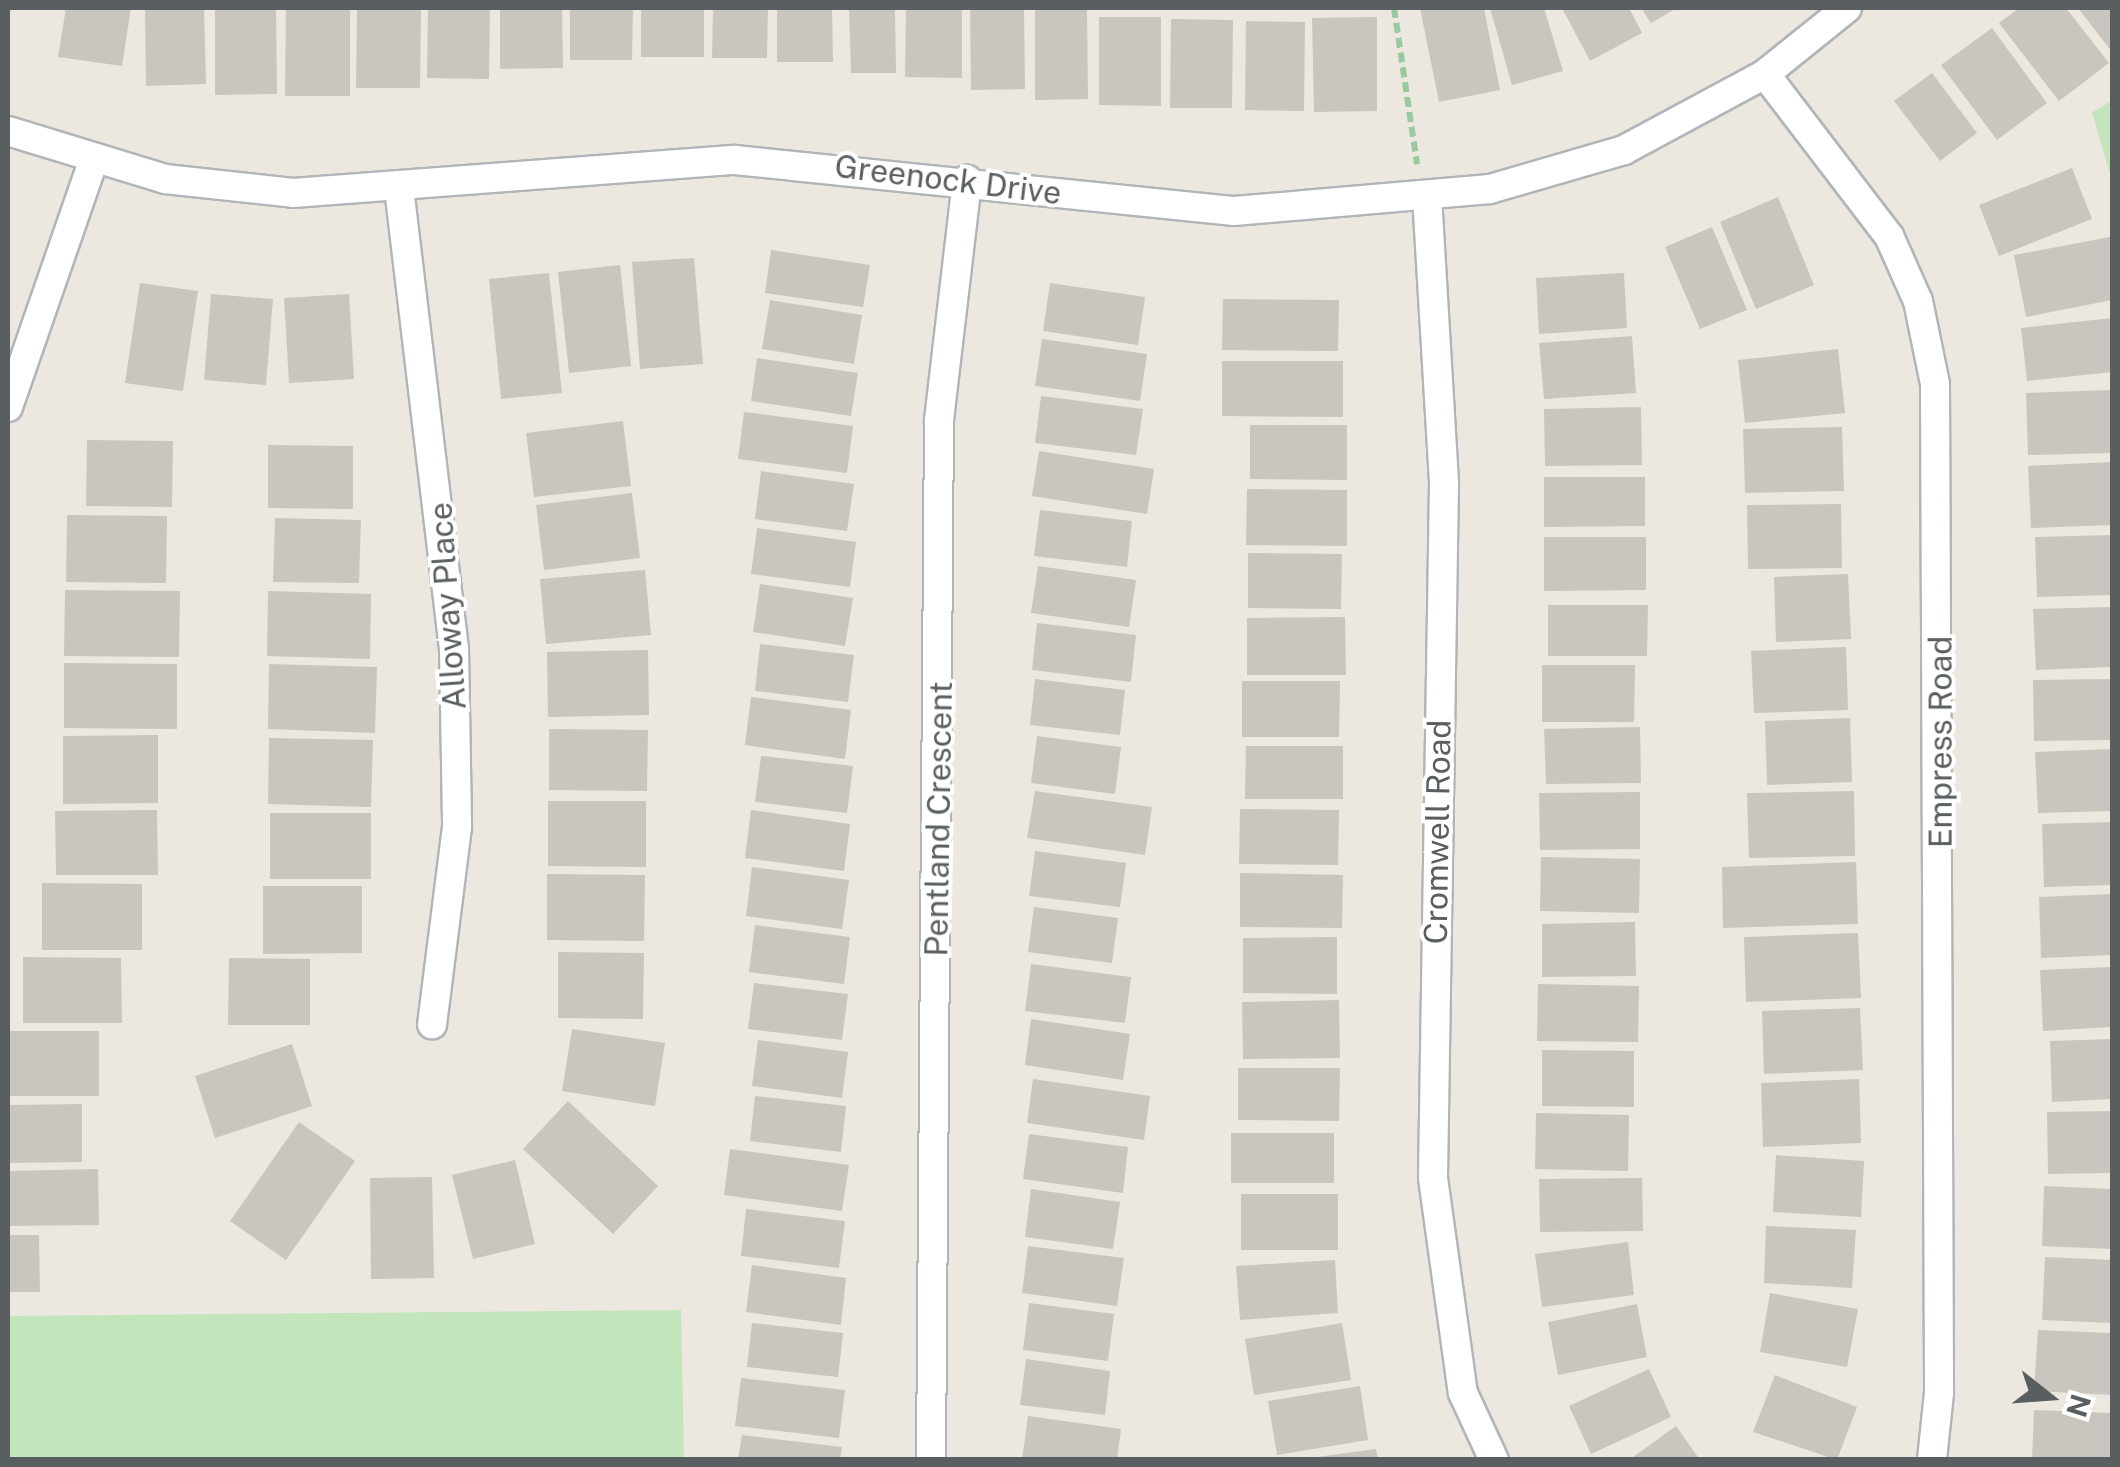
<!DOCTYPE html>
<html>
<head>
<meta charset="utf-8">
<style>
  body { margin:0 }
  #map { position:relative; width:2120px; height:1467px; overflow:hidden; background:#ece8e0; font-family:"Public Sans",sans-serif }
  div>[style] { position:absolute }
  .green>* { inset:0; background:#c2e5bc }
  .building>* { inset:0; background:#c9c5bf }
  .path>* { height:6px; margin-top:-3px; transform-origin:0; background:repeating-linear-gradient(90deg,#98ca9e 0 10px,transparent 0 15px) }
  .roads { filter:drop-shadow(2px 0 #b1b5b8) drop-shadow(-2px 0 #b1b5b8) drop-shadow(0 2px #b1b5b8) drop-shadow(0 -2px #b1b5b8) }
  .street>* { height:28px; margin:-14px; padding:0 14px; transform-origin:14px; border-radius:14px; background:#fff }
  span { translate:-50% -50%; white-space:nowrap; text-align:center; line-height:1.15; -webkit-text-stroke:8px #fff; paint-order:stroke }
  .street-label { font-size:32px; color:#595e61 }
  .frame { position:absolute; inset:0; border:10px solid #595e61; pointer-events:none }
  .north { position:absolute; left:2000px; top:1347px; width:100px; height:100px; -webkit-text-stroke:8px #fff; paint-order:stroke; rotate:107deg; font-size:28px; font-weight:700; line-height:40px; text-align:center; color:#595e61 }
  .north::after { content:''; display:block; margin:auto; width:35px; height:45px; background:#595e61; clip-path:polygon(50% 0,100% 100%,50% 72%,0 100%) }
</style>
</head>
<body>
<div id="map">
  <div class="green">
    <i style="clip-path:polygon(2112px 101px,2112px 181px,2092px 112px)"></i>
    <i style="clip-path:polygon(681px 1310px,684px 1459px,8px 1459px,8px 1316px)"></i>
  </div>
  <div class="building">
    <i style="clip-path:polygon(66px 8px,131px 8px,122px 66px,58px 57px)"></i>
    <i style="clip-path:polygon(145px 8px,204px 8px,206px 84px,146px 86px)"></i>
    <i style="clip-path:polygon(215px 8px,276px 8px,277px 94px,215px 95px)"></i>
    <i style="clip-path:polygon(286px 8px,350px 8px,350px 96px,285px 96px)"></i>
    <i style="clip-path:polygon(357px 8px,421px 8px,420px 88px,356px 88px)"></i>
    <i style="clip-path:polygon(428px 8px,490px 8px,489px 79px,427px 78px)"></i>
    <i style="clip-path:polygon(500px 8px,562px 8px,563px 68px,500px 69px)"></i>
    <i style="clip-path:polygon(570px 8px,633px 8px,632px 60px,570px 60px)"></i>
    <i style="clip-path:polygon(641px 8px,704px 8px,704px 57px,641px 57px)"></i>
    <i style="clip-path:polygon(713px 8px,768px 8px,767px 58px,712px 58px)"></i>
    <i style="clip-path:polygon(777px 8px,832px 8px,833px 62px,777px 62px)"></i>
    <i style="clip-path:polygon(849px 8px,895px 8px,896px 73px,851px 73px)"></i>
    <i style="clip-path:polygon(906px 8px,962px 8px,962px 78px,905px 77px)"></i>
    <i style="clip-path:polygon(970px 8px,1024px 8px,1025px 89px,971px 90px)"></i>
    <i style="clip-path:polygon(1035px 8px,1087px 8px,1088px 99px,1035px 100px)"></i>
    <i style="clip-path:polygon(1420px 8px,1484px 8px,1500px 90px,1439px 102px)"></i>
    <i style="clip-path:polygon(1490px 8px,1544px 8px,1563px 71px,1512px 85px)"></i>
    <i style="clip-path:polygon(1562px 8px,1629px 8px,1642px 33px,1590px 61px)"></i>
    <i style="clip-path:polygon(1641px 8px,1677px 8px,1651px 23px)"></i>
    <i style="clip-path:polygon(2019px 8px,2066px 8px,2109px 63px,2059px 101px,1999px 23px)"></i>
    <i style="clip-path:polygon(2078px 8px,2112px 8px,2112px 52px)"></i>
    <i style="clip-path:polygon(1099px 17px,1161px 17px,1161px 106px,1099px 105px)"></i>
    <i style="clip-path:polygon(1377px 17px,1377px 111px,1314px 112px,1312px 18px)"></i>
    <i style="clip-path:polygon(1171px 19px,1233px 20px,1232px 108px,1170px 108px)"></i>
    <i style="clip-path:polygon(1246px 21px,1305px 22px,1304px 111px,1245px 110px)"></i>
    <i style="clip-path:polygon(1992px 28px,2047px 103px,1997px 140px,1941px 65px)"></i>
    <i style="clip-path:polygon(1932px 73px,1977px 133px,1940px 161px,1894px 101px)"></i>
    <i style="clip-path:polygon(2072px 168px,2092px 219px,1999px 256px,1979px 205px)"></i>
    <i style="clip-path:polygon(1778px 197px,1814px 285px,1756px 309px,1720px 222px)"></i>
    <i style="clip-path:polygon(1712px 227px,1747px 310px,1700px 329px,1665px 247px)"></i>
    <i style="clip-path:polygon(2110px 237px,2112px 300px,2026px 317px,2014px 255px)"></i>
    <i style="clip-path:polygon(771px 250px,870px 265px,863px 307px,765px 293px)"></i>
    <i style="clip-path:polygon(694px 258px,703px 364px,640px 369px,632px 262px)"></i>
    <i style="clip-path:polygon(620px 265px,631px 366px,569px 373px,558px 272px)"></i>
    <i style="clip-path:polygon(549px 273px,562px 393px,501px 399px,489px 279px)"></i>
    <i style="clip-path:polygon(1624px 273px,1627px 328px,1539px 334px,1536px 278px)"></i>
    <i style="clip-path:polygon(140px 283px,198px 291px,183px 391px,125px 383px)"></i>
    <i style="clip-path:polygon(1050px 283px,1145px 297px,1138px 345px,1043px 331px)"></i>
    <i style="clip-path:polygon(211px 294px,273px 299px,266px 385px,204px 380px)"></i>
    <i style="clip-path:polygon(349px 294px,354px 379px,289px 383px,284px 298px)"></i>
    <i style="clip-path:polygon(1223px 299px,1339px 300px,1338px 351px,1222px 350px)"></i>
    <i style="clip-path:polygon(770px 300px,862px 315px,854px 364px,762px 349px)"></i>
    <i style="clip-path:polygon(2112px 318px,2112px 372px,2027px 381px,2021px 328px)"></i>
    <i style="clip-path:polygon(1632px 336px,1636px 393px,1544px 399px,1539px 343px)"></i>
    <i style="clip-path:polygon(1042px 339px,1147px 354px,1140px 401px,1035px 386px)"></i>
    <i style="clip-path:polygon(1838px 349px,1845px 413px,1745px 423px,1738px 360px)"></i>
    <i style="clip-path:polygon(757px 358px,858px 373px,851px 416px,751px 401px)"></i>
    <i style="clip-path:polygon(1222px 361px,1343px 361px,1343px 417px,1222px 416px)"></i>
    <i style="clip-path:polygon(2112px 390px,2112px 453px,2028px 455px,2026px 393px)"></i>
    <i style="clip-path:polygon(1041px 396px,1143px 409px,1136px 455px,1035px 443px)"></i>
    <i style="clip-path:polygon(1641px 407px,1642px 465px,1545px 466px,1544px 409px)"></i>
    <i style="clip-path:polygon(744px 412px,853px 426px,847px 473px,738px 459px)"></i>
    <i style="clip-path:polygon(623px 421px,631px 486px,534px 497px,526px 433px)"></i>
    <i style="clip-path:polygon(1250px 425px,1347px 425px,1347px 480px,1250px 479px)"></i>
    <i style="clip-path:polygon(1842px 427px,1844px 491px,1745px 493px,1743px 429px)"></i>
    <i style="clip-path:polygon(87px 440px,173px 441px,172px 507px,86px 506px)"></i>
    <i style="clip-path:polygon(268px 445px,353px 446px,353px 509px,268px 508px)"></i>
    <i style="clip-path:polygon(1039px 451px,1154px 469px,1147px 514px,1032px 496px)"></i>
    <i style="clip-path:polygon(2112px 462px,2112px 525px,2031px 528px,2028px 466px)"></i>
    <i style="clip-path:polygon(761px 471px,854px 484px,847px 531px,755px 519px)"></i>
    <i style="clip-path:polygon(1544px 477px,1645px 477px,1645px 526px,1544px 527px)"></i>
    <i style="clip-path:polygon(1247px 489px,1347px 490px,1347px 546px,1246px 545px)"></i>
    <i style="clip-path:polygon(632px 493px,640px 558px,544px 570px,536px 505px)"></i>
    <i style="clip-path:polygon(1841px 504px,1842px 568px,1748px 569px,1747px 505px)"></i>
    <i style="clip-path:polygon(1040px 510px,1132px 521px,1127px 567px,1034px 556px)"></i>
    <i style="clip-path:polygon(67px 515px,167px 516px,166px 583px,66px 582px)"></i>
    <i style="clip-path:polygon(275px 518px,361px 520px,359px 583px,273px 582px)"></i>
    <i style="clip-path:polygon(757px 528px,856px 542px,850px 587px,751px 574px)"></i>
    <i style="clip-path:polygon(2112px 535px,2112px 595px,2037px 597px,2035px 537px)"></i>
    <i style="clip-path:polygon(1544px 537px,1646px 537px,1646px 590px,1544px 591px)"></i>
    <i style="clip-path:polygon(1248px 553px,1342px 554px,1341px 609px,1248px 608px)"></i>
    <i style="clip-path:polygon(1038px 566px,1136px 580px,1129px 627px,1031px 613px)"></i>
    <i style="clip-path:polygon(645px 570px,651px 635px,546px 644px,540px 579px)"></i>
    <i style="clip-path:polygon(1848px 574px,1851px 639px,1776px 642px,1774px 577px)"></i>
    <i style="clip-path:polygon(760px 584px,853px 598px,845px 646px,753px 632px)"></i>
    <i style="clip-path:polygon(65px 590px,180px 591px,179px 657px,64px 656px)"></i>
    <i style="clip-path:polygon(268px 591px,371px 594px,370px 659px,267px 656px)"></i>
    <i style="clip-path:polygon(1548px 605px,1648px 605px,1647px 656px,1548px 656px)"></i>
    <i style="clip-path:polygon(2110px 607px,2112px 667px,2036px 670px,2033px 609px)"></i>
    <i style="clip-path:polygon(1345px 617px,1346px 675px,1247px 675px,1247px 618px)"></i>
    <i style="clip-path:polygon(1037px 623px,1136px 635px,1131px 682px,1032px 670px)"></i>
    <i style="clip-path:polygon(760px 644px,854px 655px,848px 702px,755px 691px)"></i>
    <i style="clip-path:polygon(1846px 647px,1848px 710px,1754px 713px,1751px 651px)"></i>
    <i style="clip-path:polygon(648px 650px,649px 715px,548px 717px,547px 652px)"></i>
    <i style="clip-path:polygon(64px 663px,177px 664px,177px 729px,64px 728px)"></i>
    <i style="clip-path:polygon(269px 664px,377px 667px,375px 733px,268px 729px)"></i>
    <i style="clip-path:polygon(1542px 665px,1635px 665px,1634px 722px,1542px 722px)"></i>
    <i style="clip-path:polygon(1035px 679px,1125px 690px,1120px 735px,1030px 725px)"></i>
    <i style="clip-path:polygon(2112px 679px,2112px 740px,2034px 741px,2033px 680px)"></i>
    <i style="clip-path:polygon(1242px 681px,1340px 681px,1339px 737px,1242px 737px)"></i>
    <i style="clip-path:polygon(751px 697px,851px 710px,845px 759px,745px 745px)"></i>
    <i style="clip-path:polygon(1850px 718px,1852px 782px,1767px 785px,1765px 721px)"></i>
    <i style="clip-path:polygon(1640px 727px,1641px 783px,1546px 784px,1544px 729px)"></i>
    <i style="clip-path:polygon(549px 729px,648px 730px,647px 791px,549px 790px)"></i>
    <i style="clip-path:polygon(158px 735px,158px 803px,63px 804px,63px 736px)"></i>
    <i style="clip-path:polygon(1037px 736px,1121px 747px,1115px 794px,1031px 783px)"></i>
    <i style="clip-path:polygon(269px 738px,373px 740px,371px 807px,268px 804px)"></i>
    <i style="clip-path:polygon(1246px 746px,1343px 746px,1343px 799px,1245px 799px)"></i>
    <i style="clip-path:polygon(2112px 749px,2112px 811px,2038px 813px,2035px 752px)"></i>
    <i style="clip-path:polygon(761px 756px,853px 766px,847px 813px,755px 802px)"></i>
    <i style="clip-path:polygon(1035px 791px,1152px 807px,1145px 855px,1027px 838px)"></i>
    <i style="clip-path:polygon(1854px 791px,1855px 856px,1749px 858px,1747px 793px)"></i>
    <i style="clip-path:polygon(1640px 792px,1640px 849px,1540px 850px,1539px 793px)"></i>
    <i style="clip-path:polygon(548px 801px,646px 801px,646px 867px,548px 866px)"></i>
    <i style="clip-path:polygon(1240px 809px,1339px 810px,1338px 865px,1239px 864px)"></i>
    <i style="clip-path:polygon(157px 810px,158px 875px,56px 875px,55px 811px)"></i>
    <i style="clip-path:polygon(751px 810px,850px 824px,844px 871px,745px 858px)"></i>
    <i style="clip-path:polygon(270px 813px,371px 813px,371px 879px,270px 879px)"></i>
    <i style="clip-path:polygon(2112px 822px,2112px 885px,2044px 887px,2042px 824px)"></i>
    <i style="clip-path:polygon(1035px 851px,1126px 863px,1120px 907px,1029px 896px)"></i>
    <i style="clip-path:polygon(1541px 857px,1640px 859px,1639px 913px,1540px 911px)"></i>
    <i style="clip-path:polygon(1856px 862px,1858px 924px,1723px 928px,1722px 867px)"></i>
    <i style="clip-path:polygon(752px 867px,849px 880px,842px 929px,746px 916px)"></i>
    <i style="clip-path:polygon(1240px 873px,1343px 875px,1342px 928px,1240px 927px)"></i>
    <i style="clip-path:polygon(547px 874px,645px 875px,644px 941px,547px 940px)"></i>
    <i style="clip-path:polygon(42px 883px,142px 884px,142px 950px,42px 950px)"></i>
    <i style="clip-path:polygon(263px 886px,362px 886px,362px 953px,263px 954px)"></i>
    <i style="clip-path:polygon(2112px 894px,2112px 955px,2041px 958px,2039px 897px)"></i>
    <i style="clip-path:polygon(1034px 907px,1118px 918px,1112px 963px,1028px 952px)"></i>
    <i style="clip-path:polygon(1635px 922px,1636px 976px,1542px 977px,1542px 924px)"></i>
    <i style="clip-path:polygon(755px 925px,850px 937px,844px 984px,749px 972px)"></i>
    <i style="clip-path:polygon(1858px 933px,1861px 998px,1746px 1002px,1744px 937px)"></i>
    <i style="clip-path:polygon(1337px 937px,1337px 994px,1243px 993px,1243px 938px)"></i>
    <i style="clip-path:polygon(558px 952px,644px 953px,643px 1019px,558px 1018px)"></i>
    <i style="clip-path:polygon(23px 957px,121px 958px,122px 1023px,23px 1023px)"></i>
    <i style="clip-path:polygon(229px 958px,310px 959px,310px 1025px,228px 1025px)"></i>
    <i style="clip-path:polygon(1031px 964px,1131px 977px,1125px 1023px,1025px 1011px)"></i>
    <i style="clip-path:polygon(2112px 967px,2112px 1027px,2043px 1031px,2040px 970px)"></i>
    <i style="clip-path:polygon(754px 983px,848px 994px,842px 1040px,748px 1029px)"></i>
    <i style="clip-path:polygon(1538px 984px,1639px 986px,1638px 1042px,1537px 1041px)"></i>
    <i style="clip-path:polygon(1339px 1000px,1340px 1058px,1243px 1059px,1242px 1002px)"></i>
    <i style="clip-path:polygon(1860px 1008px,1863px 1070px,1764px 1074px,1762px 1011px)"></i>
    <i style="clip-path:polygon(1031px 1019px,1130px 1034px,1123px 1080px,1025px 1065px)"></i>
    <i style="clip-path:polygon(572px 1029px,665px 1043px,655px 1106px,562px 1091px)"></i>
    <i style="clip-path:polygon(8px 1031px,99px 1031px,99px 1096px,8px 1096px)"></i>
    <i style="clip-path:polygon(2112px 1039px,2112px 1099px,2052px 1102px,2050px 1041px)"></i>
    <i style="clip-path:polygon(758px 1040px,848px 1052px,842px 1098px,752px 1086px)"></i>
    <i style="clip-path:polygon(292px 1044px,312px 1106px,215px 1138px,195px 1076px)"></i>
    <i style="clip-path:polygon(1542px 1050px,1634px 1051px,1634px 1107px,1542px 1106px)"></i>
    <i style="clip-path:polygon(1238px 1068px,1340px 1068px,1339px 1121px,1238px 1120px)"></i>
    <i style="clip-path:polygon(1033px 1079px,1150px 1096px,1144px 1140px,1027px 1123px)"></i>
    <i style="clip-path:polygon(1859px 1079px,1861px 1143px,1763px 1147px,1761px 1083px)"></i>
    <i style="clip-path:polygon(755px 1096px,846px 1106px,841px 1152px,750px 1141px)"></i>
    <i style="clip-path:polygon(568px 1101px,658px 1186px,613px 1234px,523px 1149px)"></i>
    <i style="clip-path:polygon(82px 1104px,82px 1162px,8px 1163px,8px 1105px)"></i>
    <i style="clip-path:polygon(2112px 1111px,2112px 1173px,2048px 1174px,2047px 1112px)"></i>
    <i style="clip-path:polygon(1536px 1113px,1629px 1115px,1628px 1171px,1535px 1169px)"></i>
    <i style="clip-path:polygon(299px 1122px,355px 1161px,286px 1260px,230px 1221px)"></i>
    <i style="clip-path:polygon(1231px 1133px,1334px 1133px,1334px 1183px,1231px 1183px)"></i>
    <i style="clip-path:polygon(1029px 1134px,1128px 1147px,1123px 1193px,1023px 1179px)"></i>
    <i style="clip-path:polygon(730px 1149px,849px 1165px,842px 1211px,724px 1195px)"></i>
    <i style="clip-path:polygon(1776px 1155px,1864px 1161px,1861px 1217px,1773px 1212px)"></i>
    <i style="clip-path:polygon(515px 1160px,535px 1244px,473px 1259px,452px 1175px)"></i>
    <i style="clip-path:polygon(98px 1169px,99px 1225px,8px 1226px,8px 1171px)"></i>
    <i style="clip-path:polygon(432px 1177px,434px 1278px,371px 1279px,370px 1178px)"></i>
    <i style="clip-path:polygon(1642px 1178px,1643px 1231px,1540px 1232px,1539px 1179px)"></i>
    <i style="clip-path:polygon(2044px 1186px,2112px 1189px,2112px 1249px,2042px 1246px)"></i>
    <i style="clip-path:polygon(1031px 1189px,1120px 1202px,1113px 1249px,1025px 1237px)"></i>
    <i style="clip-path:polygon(1241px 1194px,1338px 1194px,1338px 1250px,1241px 1250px)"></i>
    <i style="clip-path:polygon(746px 1209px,845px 1221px,839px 1268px,741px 1256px)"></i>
    <i style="clip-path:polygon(1766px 1226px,1856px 1230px,1852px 1288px,1764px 1283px)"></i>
    <i style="clip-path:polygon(8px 1235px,39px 1235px,40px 1292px,8px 1292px)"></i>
    <i style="clip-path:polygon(1628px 1242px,1634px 1295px,1542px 1307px,1535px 1254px)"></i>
    <i style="clip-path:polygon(1028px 1246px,1124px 1258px,1117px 1306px,1022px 1293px)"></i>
    <i style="clip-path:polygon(2045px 1257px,2112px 1260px,2112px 1323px,2042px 1320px)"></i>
    <i style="clip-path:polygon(1335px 1260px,1338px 1313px,1240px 1320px,1236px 1266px)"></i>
    <i style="clip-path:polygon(752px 1265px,846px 1278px,841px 1325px,746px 1312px)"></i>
    <i style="clip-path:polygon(1770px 1293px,1858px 1309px,1847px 1367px,1760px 1352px)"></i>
    <i style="clip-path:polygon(1029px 1303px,1114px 1314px,1108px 1361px,1023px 1350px)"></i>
    <i style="clip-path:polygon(1637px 1304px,1647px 1357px,1558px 1375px,1548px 1322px)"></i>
    <i style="clip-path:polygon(752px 1323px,843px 1333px,838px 1377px,747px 1367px)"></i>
    <i style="clip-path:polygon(1342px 1323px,1351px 1380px,1254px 1395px,1245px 1339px)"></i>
    <i style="clip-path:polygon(2038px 1330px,2112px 1333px,2112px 1395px,2034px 1391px)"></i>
    <i style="clip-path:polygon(1026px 1359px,1110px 1371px,1105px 1415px,1020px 1405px)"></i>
    <i style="clip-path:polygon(1649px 1369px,1671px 1417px,1591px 1454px,1569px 1406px)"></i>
    <i style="clip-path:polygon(1775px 1375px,1857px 1407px,1837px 1460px,1753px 1432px)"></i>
    <i style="clip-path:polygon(741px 1378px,845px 1390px,839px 1438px,735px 1426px)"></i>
    <i style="clip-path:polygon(1360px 1386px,1368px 1440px,1277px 1455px,1268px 1401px)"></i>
    <i style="clip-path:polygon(2034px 1410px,2112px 1413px,2112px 1460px,2032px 1460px)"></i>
    <i style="clip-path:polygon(1028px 1416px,1121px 1429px,1117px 1460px,1022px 1460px)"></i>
    <i style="clip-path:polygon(1676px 1426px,1700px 1460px,1629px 1460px)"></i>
    <i style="clip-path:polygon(742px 1435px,842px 1447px,840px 1460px,738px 1460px)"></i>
    <i style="clip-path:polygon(1376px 1449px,1378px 1460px,1317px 1460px,1317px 1457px)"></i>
  </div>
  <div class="path">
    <i style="left:1394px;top:8px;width:158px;rotate:81.6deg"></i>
  </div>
  <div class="roads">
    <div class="street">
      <i style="left:1765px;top:74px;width:204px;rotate:52.6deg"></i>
      <i style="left:1889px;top:236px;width:71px;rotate:66deg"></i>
      <i style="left:1918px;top:301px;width:85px;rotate:78.4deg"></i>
      <i style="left:1935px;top:384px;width:1009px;rotate:89.77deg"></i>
      <i style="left:1939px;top:1393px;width:67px;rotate:96deg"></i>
      <i style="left:8px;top:131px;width:164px;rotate:17deg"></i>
      <i style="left:165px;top:179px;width:129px;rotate:6.2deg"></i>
      <i style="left:293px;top:193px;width:443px;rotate:-4.3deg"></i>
      <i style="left:735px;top:160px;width:502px;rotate:5.84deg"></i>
      <i style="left:1234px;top:211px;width:257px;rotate:-4.9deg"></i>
      <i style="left:1490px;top:189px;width:140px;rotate:-16.2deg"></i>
      <i style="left:1624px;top:150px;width:160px;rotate:-28.3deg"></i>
      <i style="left:1765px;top:74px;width:105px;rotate:-38.8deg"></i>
      <i style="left:399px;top:188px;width:464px;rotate:83.2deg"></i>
      <i style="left:454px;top:649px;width:178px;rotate:89deg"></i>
      <i style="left:457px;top:827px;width:199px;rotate:97.2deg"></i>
      <i style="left:1427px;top:196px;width:289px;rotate:86.6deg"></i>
      <i style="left:1444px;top:484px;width:694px;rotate:90.91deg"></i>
      <i style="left:1433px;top:1178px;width:217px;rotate:82.1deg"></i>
      <i style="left:1463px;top:1393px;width:74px;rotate:65.2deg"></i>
      <i style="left:8px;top:407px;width:260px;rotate:-70.9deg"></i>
      <i style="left:931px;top:1460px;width:1040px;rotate:-89.56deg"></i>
      <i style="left:939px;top:420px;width:242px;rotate:-83.3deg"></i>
    </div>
  </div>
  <div class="street-label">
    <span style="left:948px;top:180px;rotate:7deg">Greenock Drive</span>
    <span style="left:448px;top:606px;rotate:-94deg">Alloway Place</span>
    <span style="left:1941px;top:742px;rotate:-90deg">Empress Road</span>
    <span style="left:939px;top:819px;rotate:-89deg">Pentland Crescent</span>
    <span style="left:1438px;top:832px;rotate:-89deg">Cromwell Road</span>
  </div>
  <div class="frame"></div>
  <div class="north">N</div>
</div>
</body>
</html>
